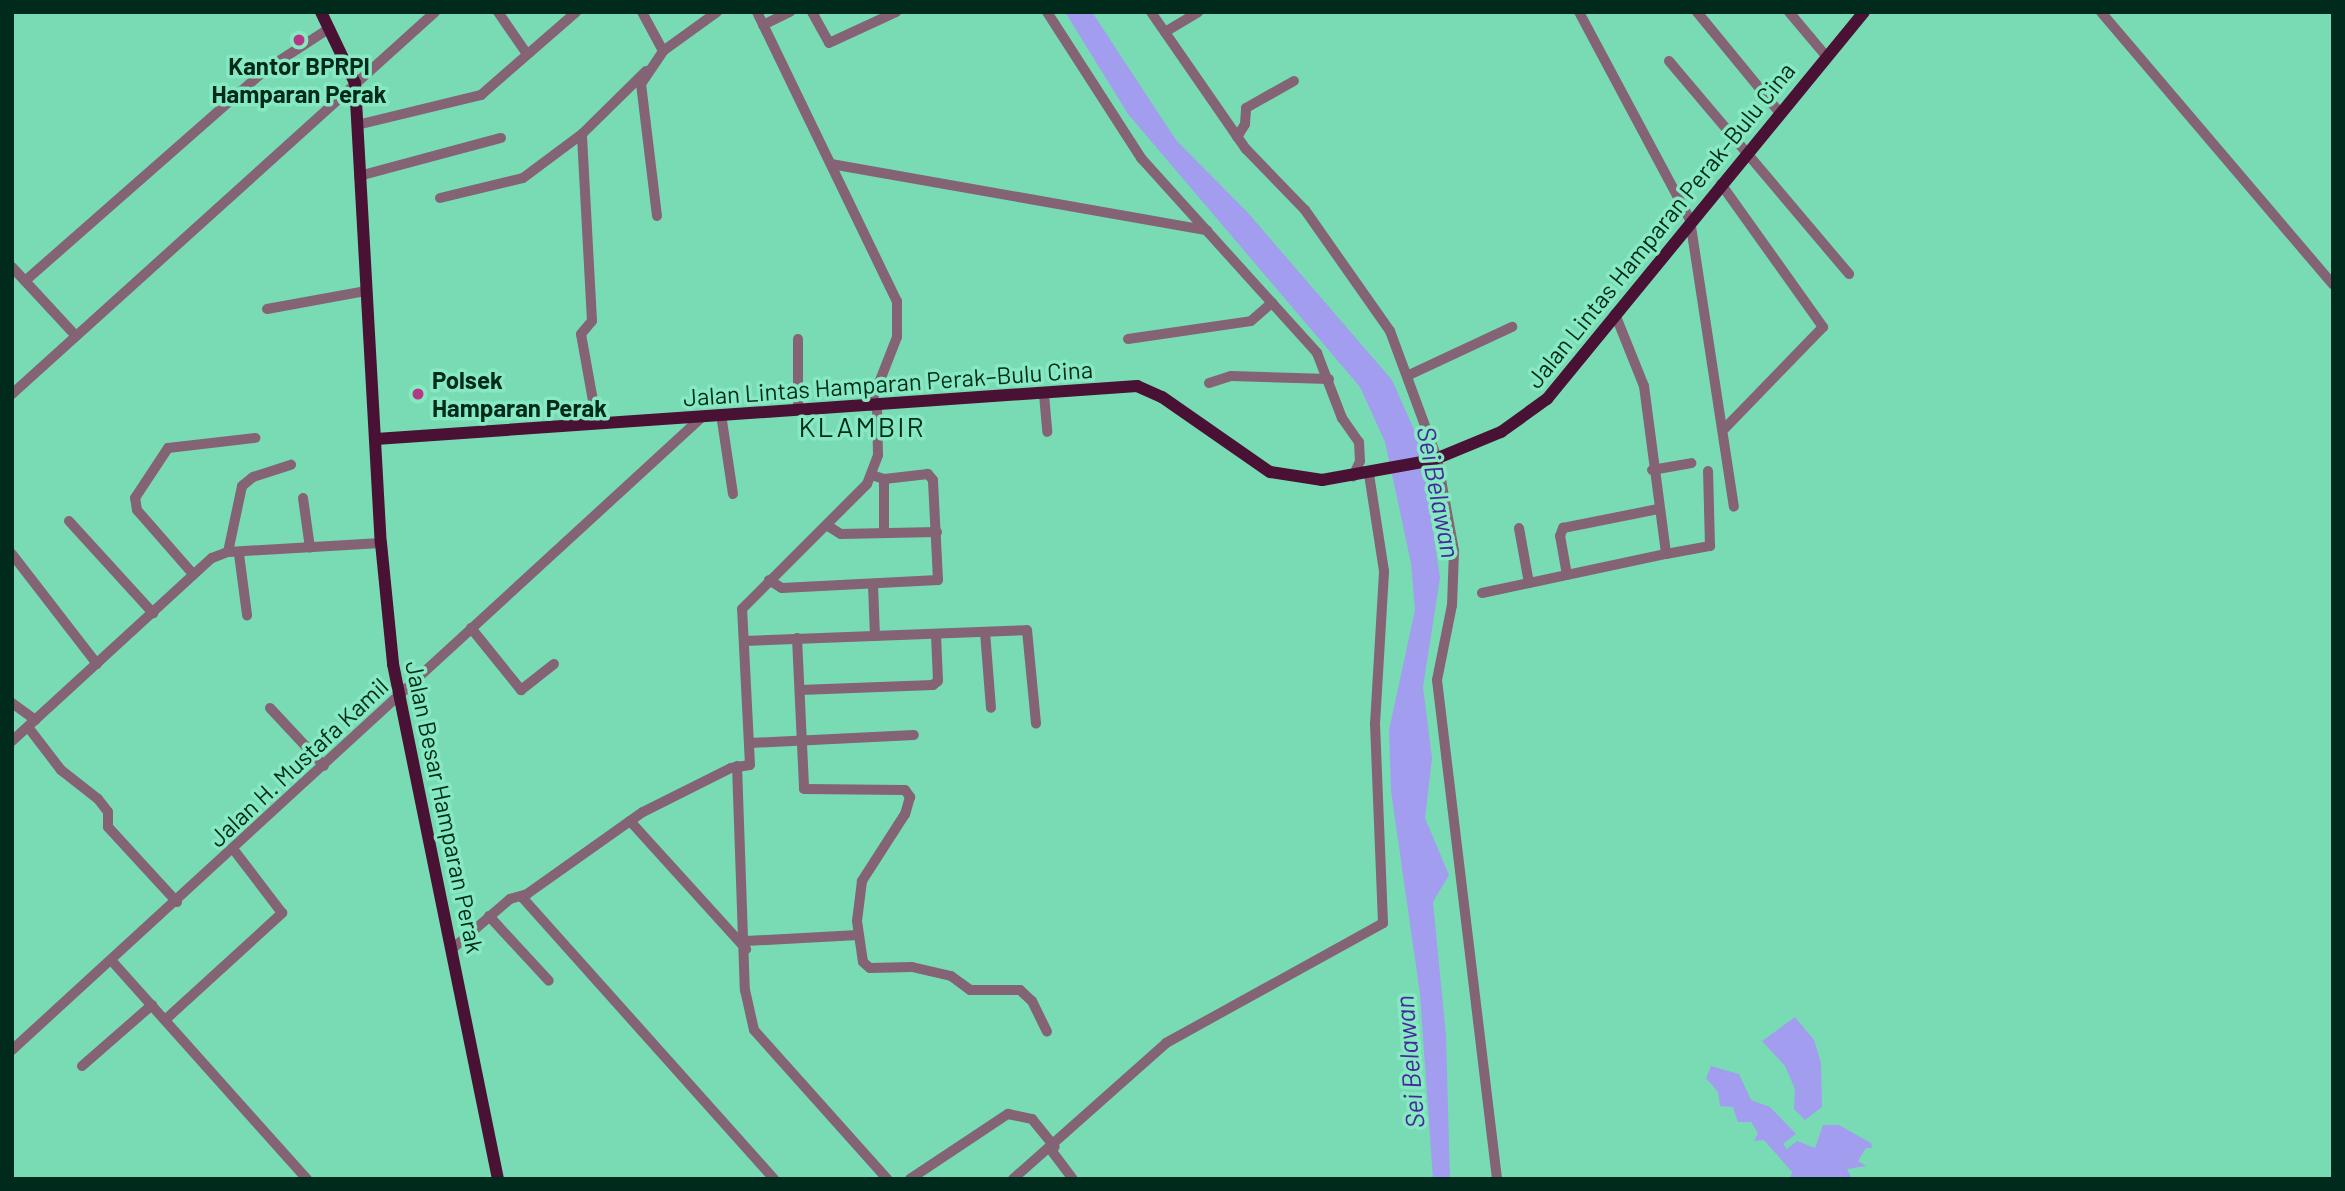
<!DOCTYPE html>
<html>
<head>
<meta charset="utf-8">
<style>
  body { margin:0 }
  #map { position:relative; width:2345px; height:1191px; overflow:hidden; background:#78dbb4; font-family:Barlow,sans-serif }
  div>[style] { position:absolute }
  .water>* { inset:0; background:#a29def }
  .minor>* { height:10px; margin:-5px; padding:0 5px; transform-origin:5px; border-radius:5px; background:#846374 }
  .major>* { height:12px; margin:-6px; padding:0 6px; transform-origin:6px; border-radius:6px; background:#491234 }
  .dots>* { width:19px; height:19px; translate:-50% -50%; box-sizing:border-box; border:4px solid #86e9c1; border-radius:50% }
  span { translate:-50% -50%; white-space:nowrap; text-align:center; line-height:1.15; -webkit-text-stroke:7px #86e9c1; paint-order:stroke }
  .poi-label { font-size:24px; color:#002a1b; font-weight:700 }
  .left { translate:0 -50%; text-align:left }
  .street-label { font-size:24px; color:#002a1b }
  .water-label { font-size:26px; color:#45289e; font-style:italic }
  .quarter-label { font-size:28px; color:#002a1b; letter-spacing:2px }
  .frame { position:absolute; inset:0; border:14px solid #002a1b; pointer-events:none }
</style>
</head>
<body>
<div id="map">
  <div class="water">
    <i style="clip-path:polygon(1065px 12px,1092px 12px,1176px 140px,1249px 214px,1392px 380px,1420px 443px,1440px 578px,1423px 687px,1432px 758px,1425px 818px,1449px 875px,1433px 902px,1446px 1036px,1450px 1179px,1433px 1179px,1420px 994px,1391px 791px,1389px 730px,1415px 610px,1411px 563px,1385px 442px,1360px 387px,1128px 114px)"></i>
    <i style="clip-path:polygon(1795px 1017px,1814px 1040px,1821px 1063px,1822px 1107px,1805px 1120px,1794px 1109px,1795px 1089px,1785px 1066px,1762px 1041px)"></i>
    <i style="clip-path:polygon(1711px 1066px,1739px 1074px,1751px 1100px,1770px 1107px,1796px 1134px,1783px 1144px,1787px 1149px,1797px 1141px,1815px 1148px,1823px 1125px,1839px 1125px,1871px 1143px,1872px 1148px,1866px 1148px,1858px 1161px,1866px 1166px,1847px 1169px,1852px 1179px,1790px 1179px,1792px 1172px,1764px 1140px,1754px 1141px,1758px 1133px,1751px 1122px,1738px 1122px,1733px 1107px,1720px 1106px,1718px 1092px,1706px 1078px)"></i>
  </div>
  <div class="minor">
    <i style="left:498px;top:12px;width:51px;rotate:55.4deg"></i>
    <i style="left:642px;top:12px;width:44px;rotate:61.7deg"></i>
    <i style="left:757px;top:12px;width:321px;rotate:64.2deg"></i>
    <i style="left:897px;top:301px;width:36px;rotate:90deg"></i>
    <i style="left:897px;top:337px;width:74px;rotate:111.4deg"></i>
    <i style="left:812px;top:12px;width:35px;rotate:61deg"></i>
    <i style="left:829px;top:43px;width:74px;rotate:-24.8deg"></i>
    <i style="left:1047px;top:12px;width:174px;rotate:57.2deg"></i>
    <i style="left:1141px;top:158px;width:263px;rotate:47.9deg"></i>
    <i style="left:1317px;top:353px;width:70px;rotate:69deg"></i>
    <i style="left:1342px;top:418px;width:29px;rotate:55deg"></i>
    <i style="left:1359px;top:442px;width:19px;rotate:87deg"></i>
    <i style="left:1360px;top:461px;width:17px;rotate:114deg"></i>
    <i style="left:1151px;top:12px;width:167px;rotate:55.3deg"></i>
    <i style="left:1246px;top:149px;width:85px;rotate:46deg"></i>
    <i style="left:1305px;top:210px;width:148px;rotate:54.9deg"></i>
    <i style="left:1390px;top:331px;width:135px;rotate:69.7deg"></i>
    <i style="left:1437px;top:458px;width:95px;rotate:79.6deg"></i>
    <i style="left:1454px;top:551px;width:54px;rotate:92.1deg"></i>
    <i style="left:1452px;top:605px;width:76px;rotate:101.3deg"></i>
    <i style="left:1437px;top:680px;width:503px;rotate:83.14deg"></i>
    <i style="left:1579px;top:12px;width:236px;rotate:61.9deg"></i>
    <i style="left:1690px;top:220px;width:290px;rotate:81.3deg"></i>
    <i style="left:1697px;top:12px;width:131px;rotate:50.6deg"></i>
    <i style="left:1789px;top:12px;width:57px;rotate:49.9deg"></i>
    <i style="left:2101px;top:12px;width:358px;rotate:49.6deg"></i>
    <i style="left:763px;top:25px;width:30px;rotate:-26deg"></i>
    <i style="left:1165px;top:32px;width:39px;rotate:-31deg"></i>
    <i style="left:1669px;top:61px;width:279px;rotate:49.8deg"></i>
    <i style="left:357px;top:125px;width:128px;rotate:-13.6deg"></i>
    <i style="left:481px;top:95px;width:126px;rotate:-41.1deg"></i>
    <i style="left:1237px;top:137px;width:15px;rotate:-58deg"></i>
    <i style="left:1245px;top:124px;width:16px;rotate:-86deg"></i>
    <i style="left:1246px;top:108px;width:55px;rotate:-29.4deg"></i>
    <i style="left:831px;top:164px;width:382px;rotate:10deg"></i>
    <i style="left:359px;top:176px;width:147px;rotate:-15deg"></i>
    <i style="left:1721px;top:184px;width:176px;rotate:54.5deg"></i>
    <i style="left:1823px;top:327px;width:141px;rotate:134.1deg"></i>
    <i style="left:440px;top:198px;width:85px;rotate:-13.5deg"></i>
    <i style="left:523px;top:178px;width:74px;rotate:-36.7deg"></i>
    <i style="left:657px;top:216px;width:133px;rotate:-96.9deg"></i>
    <i style="left:641px;top:84px;width:40px;rotate:-56deg"></i>
    <i style="left:663px;top:51px;width:67px;rotate:-35.8deg"></i>
    <i style="left:12px;top:267px;width:94px;rotate:47.2deg"></i>
    <i style="left:25px;top:281px;width:320px;rotate:-41.3deg"></i>
    <i style="left:265px;top:70px;width:77px;rotate:-32.9deg"></i>
    <i style="left:267px;top:309px;width:101px;rotate:-10.3deg"></i>
    <i style="left:1615px;top:314px;width:78px;rotate:68.1deg"></i>
    <i style="left:1644px;top:386px;width:169px;rotate:82.5deg"></i>
    <i style="left:1666px;top:554px;width:45px;rotate:-10.3deg"></i>
    <i style="left:1710px;top:546px;width:75px;rotate:-91.5deg"></i>
    <i style="left:1128px;top:339px;width:124px;rotate:-8.3deg"></i>
    <i style="left:1251px;top:321px;width:28px;rotate:-41deg"></i>
    <i style="left:1409px;top:375px;width:114px;rotate:-25deg"></i>
    <i style="left:1209px;top:383px;width:23px;rotate:-18deg"></i>
    <i style="left:1231px;top:376px;width:98px;rotate:1.8deg"></i>
    <i style="left:12px;top:394px;width:570px;rotate:-42.08deg"></i>
    <i style="left:1044px;top:394px;width:38px;rotate:85deg"></i>
    <i style="left:798px;top:409px;width:70px;rotate:-90deg"></i>
    <i style="left:721px;top:414px;width:81px;rotate:81.5deg"></i>
    <i style="left:597px;top:423px;width:90px;rotate:-100.2deg"></i>
    <i style="left:581px;top:334px;width:17px;rotate:-50deg"></i>
    <i style="left:592px;top:321px;width:187px;rotate:-93.1deg"></i>
    <i style="left:582px;top:134px;width:90px;rotate:-44.5deg"></i>
    <i style="left:1652px;top:470px;width:40px;rotate:-10deg"></i>
    <i style="left:884px;top:479px;width:54px;rotate:90deg"></i>
    <i style="left:303px;top:498px;width:50px;rotate:82deg"></i>
    <i style="left:69px;top:521px;width:125px;rotate:47.6deg"></i>
    <i style="left:828px;top:526px;width:15px;rotate:32deg"></i>
    <i style="left:841px;top:534px;width:96px;rotate:-1.2deg"></i>
    <i style="left:1519px;top:528px;width:56px;rotate:79.7deg"></i>
    <i style="left:228px;top:552px;width:67px;rotate:-78deg"></i>
    <i style="left:242px;top:486px;width:14px;rotate:-39deg"></i>
    <i style="left:253px;top:477px;width:40px;rotate:-18deg"></i>
    <i style="left:12px;top:554px;width:139px;rotate:52.3deg"></i>
    <i style="left:239px;top:554px;width:62px;rotate:82.5deg"></i>
    <i style="left:193px;top:574px;width:85px;rotate:-131.2deg"></i>
    <i style="left:137px;top:510px;width:12px;rotate:-99deg"></i>
    <i style="left:135px;top:498px;width:60px;rotate:-56.6deg"></i>
    <i style="left:168px;top:448px;width:88px;rotate:-6.6deg"></i>
    <i style="left:1567px;top:575px;width:40px;rotate:-100deg"></i>
    <i style="left:1560px;top:536px;width:9px;rotate:-69deg"></i>
    <i style="left:1563px;top:528px;width:97px;rotate:-11.3deg"></i>
    <i style="left:769px;top:580px;width:15px;rotate:32deg"></i>
    <i style="left:782px;top:588px;width:156px;rotate:-2.9deg"></i>
    <i style="left:938px;top:580px;width:100px;rotate:-92.9deg"></i>
    <i style="left:933px;top:480px;width:8px;rotate:-130deg"></i>
    <i style="left:928px;top:474px;width:44px;rotate:173.5deg"></i>
    <i style="left:884px;top:479px;width:13px;rotate:-162deg"></i>
    <i style="left:873px;top:585px;width:51px;rotate:87.8deg"></i>
    <i style="left:1482px;top:593px;width:188px;rotate:-12deg"></i>
    <i style="left:471px;top:628px;width:80px;rotate:51.1deg"></i>
    <i style="left:521px;top:690px;width:42px;rotate:-38.2deg"></i>
    <i style="left:985px;top:632px;width:76px;rotate:85.5deg"></i>
    <i style="left:797px;top:638px;width:151px;rotate:87.3deg"></i>
    <i style="left:804px;top:789px;width:101px;rotate:0.6deg"></i>
    <i style="left:905px;top:790px;width:9px;rotate:54deg"></i>
    <i style="left:910px;top:797px;width:18px;rotate:106deg"></i>
    <i style="left:905px;top:814px;width:80px;rotate:122.7deg"></i>
    <i style="left:862px;top:881px;width:40px;rotate:97.1deg"></i>
    <i style="left:857px;top:921px;width:41px;rotate:81.7deg"></i>
    <i style="left:863px;top:962px;width:9px;rotate:41deg"></i>
    <i style="left:870px;top:968px;width:42px;rotate:-1.4deg"></i>
    <i style="left:912px;top:967px;width:40px;rotate:13deg"></i>
    <i style="left:951px;top:976px;width:24px;rotate:36deg"></i>
    <i style="left:970px;top:990px;width:50px"></i>
    <i style="left:1020px;top:990px;width:16px;rotate:43deg"></i>
    <i style="left:1032px;top:1001px;width:34px;rotate:64deg"></i>
    <i style="left:744px;top:641px;width:283px;rotate:-2.2deg"></i>
    <i style="left:1027px;top:630px;width:94px;rotate:84.5deg"></i>
    <i style="left:800px;top:690px;width:133px;rotate:-2.2deg"></i>
    <i style="left:933px;top:685px;width:6px;rotate:-39deg"></i>
    <i style="left:938px;top:681px;width:46px;rotate:-92.5deg"></i>
    <i style="left:12px;top:703px;width:29px;rotate:36deg"></i>
    <i style="left:270px;top:708px;width:79px;rotate:47deg"></i>
    <i style="left:28px;top:727px;width:54px;rotate:52.5deg"></i>
    <i style="left:61px;top:770px;width:47px;rotate:38.1deg"></i>
    <i style="left:98px;top:799px;width:16px;rotate:52deg"></i>
    <i style="left:108px;top:812px;width:15px;rotate:90deg"></i>
    <i style="left:108px;top:827px;width:102px;rotate:47.4deg"></i>
    <i style="left:12px;top:741px;width:271px;rotate:-42.5deg"></i>
    <i style="left:212px;top:558px;width:17px;rotate:-21deg"></i>
    <i style="left:228px;top:552px;width:153px;rotate:-3.4deg"></i>
    <i style="left:750px;top:743px;width:164px;rotate:-2.8deg"></i>
    <i style="left:737px;top:766px;width:224px;rotate:88deg"></i>
    <i style="left:745px;top:990px;width:41px;rotate:77.3deg"></i>
    <i style="left:754px;top:1030px;width:200px;rotate:48.2deg"></i>
    <i style="left:630px;top:821px;width:173px;rotate:47.8deg"></i>
    <i style="left:521px;top:896px;width:380px;rotate:48.2deg"></i>
    <i style="left:489px;top:916px;width:88px;rotate:47.3deg"></i>
    <i style="left:746px;top:941px;width:112px;rotate:-3.1deg"></i>
    <i style="left:452px;top:949px;width:77px;rotate:-40.8deg"></i>
    <i style="left:510px;top:899px;width:18px;rotate:-16deg"></i>
    <i style="left:527px;top:894px;width:142px;rotate:-35.3deg"></i>
    <i style="left:643px;top:812px;width:98px;rotate:-26.6deg"></i>
    <i style="left:731px;top:768px;width:19px;rotate:-9deg"></i>
    <i style="left:750px;top:765px;width:156px;rotate:-92.9deg"></i>
    <i style="left:742px;top:609px;width:177px;rotate:-45deg"></i>
    <i style="left:867px;top:484px;width:31px;rotate:-69deg"></i>
    <i style="left:878px;top:455px;width:49px;rotate:-91.2deg"></i>
    <i style="left:111px;top:960px;width:294px;rotate:48.2deg"></i>
    <i style="left:165px;top:1020px;width:159px;rotate:-42.4deg"></i>
    <i style="left:282px;top:913px;width:79px;rotate:-127.3deg"></i>
    <i style="left:12px;top:1050px;width:936px;rotate:-42.53deg"></i>
    <i style="left:82px;top:1066px;width:93px;rotate:-41.1deg"></i>
    <i style="left:1051px;top:1150px;width:36px;rotate:53deg"></i>
    <i style="left:910px;top:1179px;width:118px;rotate:-33.6deg"></i>
    <i style="left:1008px;top:1114px;width:25px;rotate:12deg"></i>
    <i style="left:1032px;top:1119px;width:36px;rotate:51deg"></i>
    <i style="left:1013px;top:1179px;width:205px;rotate:-41.6deg"></i>
    <i style="left:1166px;top:1043px;width:248px;rotate:-28.9deg"></i>
    <i style="left:1383px;top:923px;width:199px;rotate:-92.3deg"></i>
    <i style="left:1375px;top:724px;width:153px;rotate:-86.6deg"></i>
    <i style="left:1384px;top:571px;width:98px;rotate:-98.8deg"></i>
  </div>
  <div class="major">
    <i style="left:321px;top:12px;width:79px;rotate:64.4deg"></i>
    <i style="left:355px;top:83px;width:461px;rotate:86.8deg"></i>
    <i style="left:381px;top:543px;width:122px;rotate:84.3deg"></i>
    <i style="left:393px;top:664px;width:526px;rotate:78.48deg"></i>
    <i style="left:376px;top:439px;width:763px;rotate:-3.98deg"></i>
    <i style="left:1137px;top:386px;width:27px;rotate:24deg"></i>
    <i style="left:1162px;top:397px;width:131px;rotate:34.8deg"></i>
    <i style="left:1270px;top:472px;width:53px;rotate:8.7deg"></i>
    <i style="left:1322px;top:480px;width:113px;rotate:-10.2deg"></i>
    <i style="left:1433px;top:460px;width:74px;rotate:-22.4deg"></i>
    <i style="left:1501px;top:432px;width:57px;rotate:-35.7deg"></i>
    <i style="left:1547px;top:399px;width:500px;rotate:-50.68deg"></i>
  </div>
  <div class="dots">
    <i style="left:299px;top:40px;background:#b53786"></i>
    <i style="left:418px;top:394px;background:#b53786"></i>
  </div>
  <div class="poi-label">
    <span style="left:299px;top:80px">Kantor BPRPI<br>Hamparan Perak</span>
    <span class="left" style="left:432px;top:394px">Polsek<br>Hamparan Perak</span>
  </div>
  <div class="street-label">
    <span style="left:1660px;top:225px;rotate:-51deg">Jalan Lintas Hamparan Perak–Bulu Cina</span>
    <span style="left:888px;top:383px;rotate:-4deg">Jalan Lintas Hamparan Perak–Bulu Cina</span>
    <span style="left:298px;top:762px;rotate:-43deg">Jalan H. Mustafa Kamil</span>
    <span style="left:445px;top:807px;rotate:78deg">Jalan Besar Hamparan Perak</span>
  </div>
  <div class="water-label">
    <span style="left:1439px;top:492px;rotate:79deg">Sei Belawan</span>
    <span style="left:1409px;top:1062px;rotate:-95deg">Sei Belawan</span>
  </div>
  <div class="quarter-label">
    <span style="left:862px;top:426px">KLAMBIR</span>
  </div>
  <div class="frame"></div>
</div>
</body>
</html>
